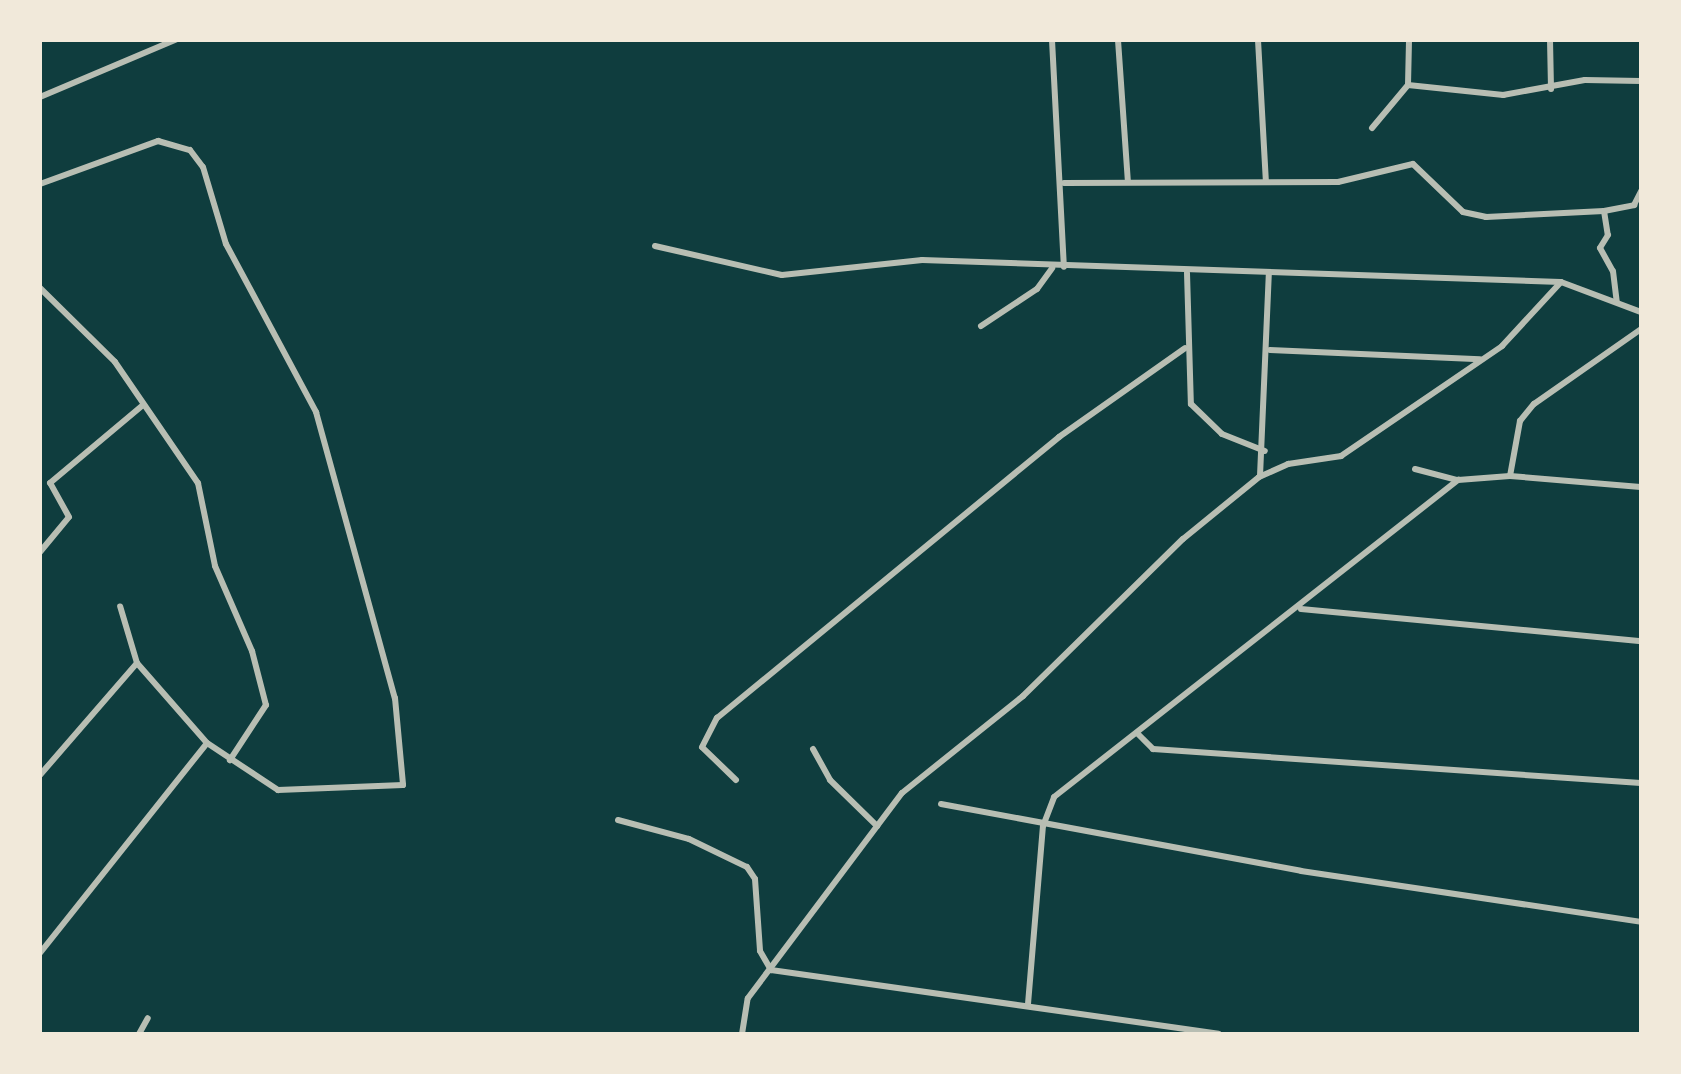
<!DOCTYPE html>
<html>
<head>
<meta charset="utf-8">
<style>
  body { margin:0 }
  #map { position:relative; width:1681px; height:1074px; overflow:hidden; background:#0f3d3e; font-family:"PT Sans Narrow",sans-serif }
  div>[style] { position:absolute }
  .minor>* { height:6px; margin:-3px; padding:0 3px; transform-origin:3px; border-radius:3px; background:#b8beb3 }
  span { translate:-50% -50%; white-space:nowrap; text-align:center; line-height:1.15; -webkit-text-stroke:10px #f1e9da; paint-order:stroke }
  .frame { position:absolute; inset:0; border:42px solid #f1e9da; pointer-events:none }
</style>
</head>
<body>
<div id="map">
  <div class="minor">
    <i style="left:1052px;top:40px;width:227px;rotate:87deg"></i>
    <i style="left:1118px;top:40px;width:142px;rotate:86deg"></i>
    <i style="left:1258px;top:40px;width:141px;rotate:86.8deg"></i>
    <i style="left:1550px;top:40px;width:49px;rotate:88.8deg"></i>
    <i style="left:1408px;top:85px;width:96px;rotate:6deg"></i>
    <i style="left:1503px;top:95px;width:83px;rotate:-10.4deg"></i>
    <i style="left:1585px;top:80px;width:56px;rotate:1deg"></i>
    <i style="left:40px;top:97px;width:147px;rotate:-22.9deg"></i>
    <i style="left:1372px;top:128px;width:56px;rotate:-50.1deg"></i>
    <i style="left:1408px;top:85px;width:45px;rotate:-88.7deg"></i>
    <i style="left:1064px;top:183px;width:274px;rotate:-0.2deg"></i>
    <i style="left:1338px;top:182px;width:77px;rotate:-13.5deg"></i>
    <i style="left:1413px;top:164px;width:69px;rotate:43.8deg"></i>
    <i style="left:1463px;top:212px;width:24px;rotate:12deg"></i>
    <i style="left:1486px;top:217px;width:118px;rotate:-2.9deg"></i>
    <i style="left:1604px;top:211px;width:31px;rotate:-11deg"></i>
    <i style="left:1634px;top:205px;width:16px;rotate:-63deg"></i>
    <i style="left:40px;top:184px;width:126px;rotate:-20deg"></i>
    <i style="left:158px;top:141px;width:33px;rotate:16deg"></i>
    <i style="left:190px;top:150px;width:21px;rotate:53deg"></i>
    <i style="left:203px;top:167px;width:80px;rotate:73.4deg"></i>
    <i style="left:226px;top:244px;width:191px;rotate:61.8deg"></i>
    <i style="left:316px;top:412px;width:297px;rotate:74.6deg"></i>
    <i style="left:395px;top:698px;width:87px;rotate:84.7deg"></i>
    <i style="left:403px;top:785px;width:125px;rotate:177.7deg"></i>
    <i style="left:278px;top:790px;width:85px;rotate:-146.5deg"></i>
    <i style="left:207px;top:743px;width:106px;rotate:-131.2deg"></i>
    <i style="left:1604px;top:211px;width:24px;rotate:81deg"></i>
    <i style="left:1608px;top:235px;width:15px;rotate:122deg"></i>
    <i style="left:1600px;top:248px;width:26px;rotate:61deg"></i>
    <i style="left:1613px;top:271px;width:31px;rotate:83deg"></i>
    <i style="left:655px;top:246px;width:130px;rotate:12.9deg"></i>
    <i style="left:782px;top:275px;width:141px;rotate:-6.1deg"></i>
    <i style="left:922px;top:260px;width:639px;rotate:1.97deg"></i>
    <i style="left:1561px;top:282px;width:85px;rotate:20.6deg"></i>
    <i style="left:1187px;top:273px;width:131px;rotate:88.3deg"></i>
    <i style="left:1191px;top:404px;width:43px;rotate:44.1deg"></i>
    <i style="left:1222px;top:434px;width:46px;rotate:21.6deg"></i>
    <i style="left:40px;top:288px;width:105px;rotate:44.6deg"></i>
    <i style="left:115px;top:362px;width:147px;rotate:55.6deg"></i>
    <i style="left:198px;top:483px;width:85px;rotate:78.4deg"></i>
    <i style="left:215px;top:566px;width:93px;rotate:66.5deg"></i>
    <i style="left:252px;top:651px;width:56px;rotate:75.5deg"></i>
    <i style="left:266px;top:705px;width:66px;rotate:123.2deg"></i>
    <i style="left:981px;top:326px;width:67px;rotate:-33.5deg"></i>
    <i style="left:1037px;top:289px;width:26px;rotate:-54deg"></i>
    <i style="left:1270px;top:350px;width:210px;rotate:2.5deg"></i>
    <i style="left:1415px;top:469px;width:43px;rotate:14.7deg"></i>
    <i style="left:1260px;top:476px;width:203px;rotate:-87.5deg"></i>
    <i style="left:1510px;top:476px;width:56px;rotate:-79.7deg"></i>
    <i style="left:1520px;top:421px;width:22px;rotate:-51deg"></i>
    <i style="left:1534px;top:404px;width:131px;rotate:-35deg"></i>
    <i style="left:40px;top:552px;width:45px;rotate:-50.4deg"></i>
    <i style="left:69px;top:517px;width:39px;rotate:-119deg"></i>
    <i style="left:50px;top:483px;width:121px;rotate:-40deg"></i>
    <i style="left:1301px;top:609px;width:342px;rotate:5.4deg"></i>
    <i style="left:1139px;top:735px;width:20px;rotate:45deg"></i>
    <i style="left:1153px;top:749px;width:489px;rotate:4deg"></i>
    <i style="left:813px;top:749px;width:35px;rotate:61deg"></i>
    <i style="left:830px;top:780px;width:66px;rotate:44.4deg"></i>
    <i style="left:40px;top:775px;width:148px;rotate:-49.1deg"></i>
    <i style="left:137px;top:663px;width:59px;rotate:-106.6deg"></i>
    <i style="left:736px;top:780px;width:47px;rotate:-135.9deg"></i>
    <i style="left:702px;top:747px;width:33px;rotate:-63deg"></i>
    <i style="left:717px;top:718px;width:443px;rotate:-39.4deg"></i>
    <i style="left:1059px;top:437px;width:154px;rotate:-35.2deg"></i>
    <i style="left:941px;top:804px;width:366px;rotate:10.5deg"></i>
    <i style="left:1301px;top:871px;width:344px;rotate:8.5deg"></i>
    <i style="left:618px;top:820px;width:73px;rotate:15deg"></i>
    <i style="left:689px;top:839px;width:64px;rotate:25.8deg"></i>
    <i style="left:747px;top:867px;width:14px;rotate:56deg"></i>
    <i style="left:755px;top:879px;width:72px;rotate:86deg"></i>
    <i style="left:760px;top:951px;width:22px;rotate:60deg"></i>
    <i style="left:771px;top:970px;width:452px;rotate:8.1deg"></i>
    <i style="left:40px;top:953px;width:268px;rotate:-51.5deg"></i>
    <i style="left:1028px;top:1004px;width:179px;rotate:-85.2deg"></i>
    <i style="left:1043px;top:826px;width:31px;rotate:-69deg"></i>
    <i style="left:1054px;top:797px;width:514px;rotate:-38.12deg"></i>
    <i style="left:1458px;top:480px;width:52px;rotate:-4.4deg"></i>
    <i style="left:1510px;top:476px;width:131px;rotate:4.8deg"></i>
    <i style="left:139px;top:1034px;width:18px;rotate:-61deg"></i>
    <i style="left:742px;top:1034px;width:36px;rotate:-81deg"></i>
    <i style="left:748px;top:998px;width:256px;rotate:-53.1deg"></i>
    <i style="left:902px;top:793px;width:155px;rotate:-38.7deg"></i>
    <i style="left:1023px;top:696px;width:224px;rotate:-44.5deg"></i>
    <i style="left:1183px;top:539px;width:98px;rotate:-39.2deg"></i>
    <i style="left:1259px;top:477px;width:32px;rotate:-24deg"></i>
    <i style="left:1288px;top:464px;width:54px;rotate:-8.6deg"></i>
    <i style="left:1341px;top:456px;width:195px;rotate:-34.3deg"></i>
    <i style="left:1502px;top:346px;width:87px;rotate:-47.3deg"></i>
  </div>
  <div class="frame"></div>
</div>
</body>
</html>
